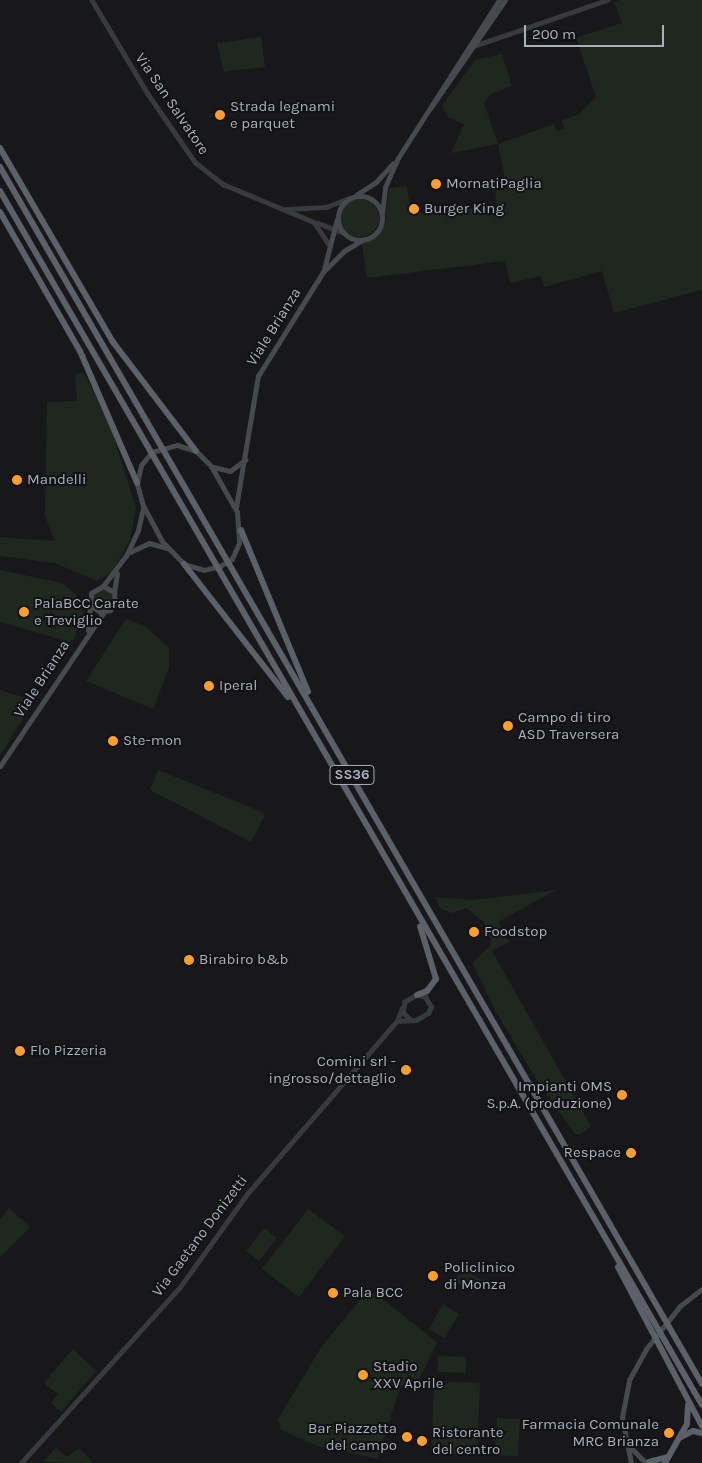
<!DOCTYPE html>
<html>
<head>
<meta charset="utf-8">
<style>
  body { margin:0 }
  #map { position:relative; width:702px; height:1463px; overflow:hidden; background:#18181a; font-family:Karla,sans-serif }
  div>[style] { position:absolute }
  .green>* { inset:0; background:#1f281f }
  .round { border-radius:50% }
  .tertiary>* { height:4.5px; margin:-2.25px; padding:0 2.25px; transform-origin:2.25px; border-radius:2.25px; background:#383a3f }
  .secondary>* { height:5px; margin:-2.5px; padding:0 2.5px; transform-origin:2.5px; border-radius:2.5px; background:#464a4f }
  .secondary>.ring { margin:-2.5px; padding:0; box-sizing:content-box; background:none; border:5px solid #464a4f; border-radius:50% }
  .trunk>* { height:6px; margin:-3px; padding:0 3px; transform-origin:3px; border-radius:3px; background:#5c6068 }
  .dots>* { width:14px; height:14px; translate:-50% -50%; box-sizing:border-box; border:2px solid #131315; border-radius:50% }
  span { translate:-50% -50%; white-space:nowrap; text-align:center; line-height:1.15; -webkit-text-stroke:4px #131315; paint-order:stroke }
  .shield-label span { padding:1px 4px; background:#131315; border:1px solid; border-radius:4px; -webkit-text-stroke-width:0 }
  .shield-label { font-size:14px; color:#a9b0bb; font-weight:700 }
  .street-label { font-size:15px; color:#a9b0bb }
  .poi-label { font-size:15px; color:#a9b0bb }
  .left { translate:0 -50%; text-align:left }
  .right { translate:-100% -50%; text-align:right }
  .scale { position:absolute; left:524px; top:25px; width:140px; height:22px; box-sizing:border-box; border:2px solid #a9b0bb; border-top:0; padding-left:6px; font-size:15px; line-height:18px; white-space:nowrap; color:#a9b0bb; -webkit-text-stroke:4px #131315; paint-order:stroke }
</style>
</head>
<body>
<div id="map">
  <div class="green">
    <i style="clip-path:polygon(620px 0,702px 0,702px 290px,614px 313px,602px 271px,544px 287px,541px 276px,510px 283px,505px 261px,367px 278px,362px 244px,376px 237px,385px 225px,389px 188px,407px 186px,411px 214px,497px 206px,495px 191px,507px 188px,498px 144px,451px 153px,464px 124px,448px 117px,442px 105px,475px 60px,502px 54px,512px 86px,491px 94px,484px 103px,498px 144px,554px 124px,557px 131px,564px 129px,562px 120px,579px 114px,596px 97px,576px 38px,622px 23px,614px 2px)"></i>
    <i style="clip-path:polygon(261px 37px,265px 67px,224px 72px,217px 43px)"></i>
    <i class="round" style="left:341px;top:199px;width:38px;height:38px"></i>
    <i style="clip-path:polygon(84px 373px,108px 419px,136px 508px,130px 540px,112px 572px,97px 581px,55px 563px,0 556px,0 537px,55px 541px,45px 516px,47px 402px,77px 401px,75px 374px)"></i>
    <i style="clip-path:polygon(0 570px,62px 583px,76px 594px,84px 613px,74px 639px,70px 642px,0 622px)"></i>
    <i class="round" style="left:93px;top:589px;width:20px;height:20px"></i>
    <i style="clip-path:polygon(126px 619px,145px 626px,169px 648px,169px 668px,153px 709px,86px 681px)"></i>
    <i style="clip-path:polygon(0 690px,34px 701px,1px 754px,0 754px)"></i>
    <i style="clip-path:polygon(158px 770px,262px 812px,265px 815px,251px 842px,150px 790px)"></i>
    <i style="clip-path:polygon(556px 890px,498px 922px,509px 942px,492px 951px,591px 1126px,581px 1134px,575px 1134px,538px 1082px,496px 1012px,472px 963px,490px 946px,491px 940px,483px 921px,466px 908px,451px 913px,441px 909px,435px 897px,472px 900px)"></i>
    <i style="clip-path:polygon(9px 1208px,30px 1227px,0 1257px,0 1219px)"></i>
    <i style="clip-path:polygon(308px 1209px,345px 1236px,299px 1297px,262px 1269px)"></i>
    <i style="clip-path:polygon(264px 1228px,277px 1238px,259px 1261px,246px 1251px)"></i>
    <i style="clip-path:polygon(462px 1268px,482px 1280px,474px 1293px,454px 1281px)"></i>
    <i style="clip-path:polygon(369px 1289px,437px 1342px,414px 1390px,401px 1385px,377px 1459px,315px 1445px,281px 1430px,278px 1419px,322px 1346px)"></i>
    <i style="clip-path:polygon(443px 1304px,459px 1314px,444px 1338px,429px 1329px)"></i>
    <i style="clip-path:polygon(73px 1349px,96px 1371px,61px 1412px,51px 1403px,58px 1394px,44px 1383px)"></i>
    <i style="clip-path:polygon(438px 1356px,466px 1357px,466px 1373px,438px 1372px)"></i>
    <i style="clip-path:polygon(434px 1381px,480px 1383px,477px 1455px,431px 1454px)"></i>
    <i style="clip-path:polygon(497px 1418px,520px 1419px,518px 1456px,495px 1455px)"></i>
    <i style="clip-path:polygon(56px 1448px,67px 1457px,79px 1448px,93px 1463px,43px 1462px)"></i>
  </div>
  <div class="tertiary">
    <i style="left:92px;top:0;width:109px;rotate:59.2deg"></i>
    <i style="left:148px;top:94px;width:83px;rotate:55.3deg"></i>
    <i style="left:195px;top:162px;width:36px;rotate:38deg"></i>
    <i style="left:223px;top:184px;width:99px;rotate:22.7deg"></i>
    <i style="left:314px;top:222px;width:29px;rotate:56deg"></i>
    <i style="left:474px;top:46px;width:141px;rotate:-19.1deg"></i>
    <i style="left:286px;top:209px;width:40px;rotate:-2.9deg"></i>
    <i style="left:326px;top:207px;width:26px;rotate:-21deg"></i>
    <i style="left:318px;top:223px;width:28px;rotate:21deg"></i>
    <i style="left:397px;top:1021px;width:19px;rotate:-3deg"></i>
    <i style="left:416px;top:1020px;width:14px;rotate:-30deg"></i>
    <i style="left:428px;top:1013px;width:7px;rotate:-63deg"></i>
    <i style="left:431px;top:1007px;width:12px;rotate:-121deg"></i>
    <i style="left:425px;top:997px;width:8px;rotate:-166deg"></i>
    <i style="left:417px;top:995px;width:14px;rotate:150deg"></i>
    <i style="left:405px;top:1002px;width:10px;rotate:101deg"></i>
    <i style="left:403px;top:1012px;width:10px;rotate:45deg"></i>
    <i style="left:21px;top:1463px;width:237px;rotate:-47.9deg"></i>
    <i style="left:180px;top:1287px;width:115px;rotate:-54.2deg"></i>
    <i style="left:247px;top:1194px;width:229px;rotate:-49.1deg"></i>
    <i style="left:397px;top:1021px;width:14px;rotate:-69deg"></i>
  </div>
  <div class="secondary">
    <i style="left:431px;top:107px;width:130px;rotate:-55.3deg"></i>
    <i style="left:356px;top:195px;width:24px;rotate:-33deg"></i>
    <i style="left:376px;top:182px;width:25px;rotate:-48deg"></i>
    <i class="ring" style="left:338px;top:196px;width:39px;height:39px"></i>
    <i style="left:382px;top:213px;width:26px;rotate:-83deg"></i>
    <i style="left:385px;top:187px;width:32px;rotate:-66deg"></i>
    <i style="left:398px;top:158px;width:188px;rotate:-57.4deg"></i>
    <i style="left:324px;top:269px;width:52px;rotate:-75.4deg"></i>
    <i style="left:177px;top:445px;width:20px;rotate:18deg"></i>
    <i style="left:196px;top:451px;width:21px;rotate:45deg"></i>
    <i style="left:211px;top:466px;width:53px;rotate:60.5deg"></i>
    <i style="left:237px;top:512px;width:31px;rotate:86deg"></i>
    <i style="left:239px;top:543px;width:17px;rotate:114deg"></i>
    <i style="left:232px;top:559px;width:14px;rotate:150deg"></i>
    <i style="left:220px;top:566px;width:16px;rotate:166deg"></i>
    <i style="left:204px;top:570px;width:21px;rotate:-163deg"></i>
    <i style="left:184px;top:564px;width:32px;rotate:-134deg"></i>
    <i style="left:162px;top:541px;width:40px;rotate:-118deg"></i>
    <i style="left:143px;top:506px;width:24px;rotate:-105deg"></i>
    <i style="left:137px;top:483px;width:18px;rotate:-77deg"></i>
    <i style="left:141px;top:465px;width:17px;rotate:-50deg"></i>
    <i style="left:152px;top:452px;width:26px;rotate:-16deg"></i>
    <i style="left:213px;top:467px;width:17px;rotate:13deg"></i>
    <i style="left:230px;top:471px;width:19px;rotate:-36deg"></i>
    <i style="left:236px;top:507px;width:133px;rotate:-80.5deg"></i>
    <i style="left:258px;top:376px;width:123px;rotate:-58deg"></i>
    <i style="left:323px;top:272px;width:30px;rotate:-45deg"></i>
    <i style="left:344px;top:251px;width:23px;rotate:-31deg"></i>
    <i style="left:130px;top:552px;width:21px;rotate:-25deg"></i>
    <i style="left:149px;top:543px;width:18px;rotate:16deg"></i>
    <i style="left:103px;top:586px;width:38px;rotate:-53deg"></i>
    <i style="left:126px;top:556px;width:29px;rotate:-65deg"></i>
    <i style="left:138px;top:530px;width:23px;rotate:-77deg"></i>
    <i style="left:114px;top:592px;width:19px;rotate:-81deg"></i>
    <i style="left:88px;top:630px;width:37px;rotate:-85deg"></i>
    <i style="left:91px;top:593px;width:14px;rotate:-30deg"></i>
    <i style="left:103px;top:586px;width:13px;rotate:29deg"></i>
    <i style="left:114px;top:592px;width:11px;rotate:85deg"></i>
    <i style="left:115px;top:603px;width:9px;rotate:126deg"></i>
    <i style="left:110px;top:610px;width:10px;rotate:169deg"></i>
    <i style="left:100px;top:612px;width:12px;rotate:-145deg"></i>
    <i style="left:0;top:766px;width:186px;rotate:-56deg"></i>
    <i style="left:627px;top:1444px;width:24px;rotate:45deg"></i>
    <i style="left:631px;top:1463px;width:47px;rotate:-101.1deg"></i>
    <i style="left:622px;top:1417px;width:38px;rotate:-79deg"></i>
    <i style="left:629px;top:1380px;width:35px;rotate:-61deg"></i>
    <i style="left:646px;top:1349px;width:55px;rotate:-51.7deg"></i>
    <i style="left:680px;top:1306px;width:28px;rotate:-38deg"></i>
  </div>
  <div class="trunk">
    <i style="left:0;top:148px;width:225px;rotate:59.8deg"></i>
    <i style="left:113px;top:342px;width:137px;rotate:52.7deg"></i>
    <i style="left:0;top:167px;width:1405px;rotate:60.02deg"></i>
    <i style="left:0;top:191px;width:1402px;rotate:59.96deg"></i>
    <i style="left:0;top:212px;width:160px;rotate:60.1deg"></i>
    <i style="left:80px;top:351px;width:144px;rotate:66.6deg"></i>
    <i style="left:241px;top:530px;width:175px;rotate:67.5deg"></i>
    <i style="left:184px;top:564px;width:169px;rotate:52deg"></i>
    <i style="left:417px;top:995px;width:11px;rotate:-22deg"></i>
    <i style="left:427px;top:991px;width:15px;rotate:-53deg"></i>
    <i style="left:436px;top:979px;width:55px;rotate:-106.8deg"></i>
    <i style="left:618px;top:1267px;width:180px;rotate:62.2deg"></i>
    <i style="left:681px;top:1437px;width:13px;rotate:-27deg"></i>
    <i style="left:693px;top:1431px;width:9px;rotate:13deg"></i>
    <i style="left:649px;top:1462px;width:20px;rotate:-15deg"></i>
    <i style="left:665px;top:1463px;width:45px;rotate:-60.6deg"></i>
    <i style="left:687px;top:1424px;width:19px;rotate:-87deg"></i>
  </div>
  <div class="dots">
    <i style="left:220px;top:115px;background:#fe9f2b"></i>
    <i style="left:436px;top:184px;background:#fe9f2b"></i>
    <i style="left:414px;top:209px;background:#fe9f2b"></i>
    <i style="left:17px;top:480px;background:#fe9f2b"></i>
    <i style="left:24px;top:612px;background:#fe9f2b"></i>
    <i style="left:209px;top:686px;background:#fe9f2b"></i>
    <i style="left:508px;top:726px;background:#fe9f2b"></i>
    <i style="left:113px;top:741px;background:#fe9f2b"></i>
    <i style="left:474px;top:932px;background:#fe9f2b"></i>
    <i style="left:189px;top:960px;background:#fe9f2b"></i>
    <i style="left:20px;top:1051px;background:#fe9f2b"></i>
    <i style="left:406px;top:1070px;background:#fe9f2b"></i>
    <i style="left:622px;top:1095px;background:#fe9f2b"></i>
    <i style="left:631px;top:1153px;background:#fe9f2b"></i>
    <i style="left:433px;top:1276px;background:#fe9f2b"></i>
    <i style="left:333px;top:1293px;background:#fe9f2b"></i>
    <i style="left:363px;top:1375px;background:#fe9f2b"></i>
    <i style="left:669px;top:1433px;background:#fe9f2b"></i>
    <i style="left:407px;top:1437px;background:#fe9f2b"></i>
    <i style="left:422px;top:1441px;background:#fe9f2b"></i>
  </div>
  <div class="shield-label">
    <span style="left:352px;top:775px">SS36</span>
  </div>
  <div class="street-label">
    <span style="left:172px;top:104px;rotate:56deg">Via San Salvatore</span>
    <span style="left:274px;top:327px;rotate:-58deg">Viale Brianza</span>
    <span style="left:42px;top:679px;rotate:-57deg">Viale Brianza</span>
    <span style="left:200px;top:1236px;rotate:-53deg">Via Gaetano Donizetti</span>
  </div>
  <div class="poi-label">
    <span class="left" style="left:230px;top:115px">Strada legnami<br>e parquet</span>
    <span class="left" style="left:446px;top:184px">MornatiPaglia</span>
    <span class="left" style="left:424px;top:209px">Burger King</span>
    <span class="left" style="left:27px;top:480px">Mandelli</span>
    <span class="left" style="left:34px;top:612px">PalaBCC Carate<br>e Treviglio</span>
    <span class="left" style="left:219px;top:686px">Iperal</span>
    <span class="left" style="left:518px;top:726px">Campo di tiro<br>ASD Traversera</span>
    <span class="left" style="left:123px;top:741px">Ste-mon</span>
    <span class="left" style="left:484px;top:932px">Foodstop</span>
    <span class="left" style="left:199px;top:960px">Birabiro b&amp;b</span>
    <span class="left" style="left:30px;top:1051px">Flo Pizzeria</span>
    <span class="right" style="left:396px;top:1070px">Comini srl -<br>ingrosso/dettaglio</span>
    <span class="right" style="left:612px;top:1095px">Impianti OMS<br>S.p.A. (produzione)</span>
    <span class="right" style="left:621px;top:1153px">Respace</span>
    <span class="left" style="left:444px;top:1276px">Policlinico<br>di Monza</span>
    <span class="left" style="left:343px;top:1293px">Pala BCC</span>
    <span class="left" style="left:373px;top:1375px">Stadio<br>XXV Aprile</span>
    <span class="right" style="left:659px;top:1433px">Farmacia Comunale<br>MRC Brianza</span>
    <span class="right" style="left:397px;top:1437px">Bar Piazzetta<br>del campo</span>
    <span class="left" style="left:432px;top:1441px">Ristorante<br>del centro</span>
  </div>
  <div class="scale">200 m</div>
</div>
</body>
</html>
